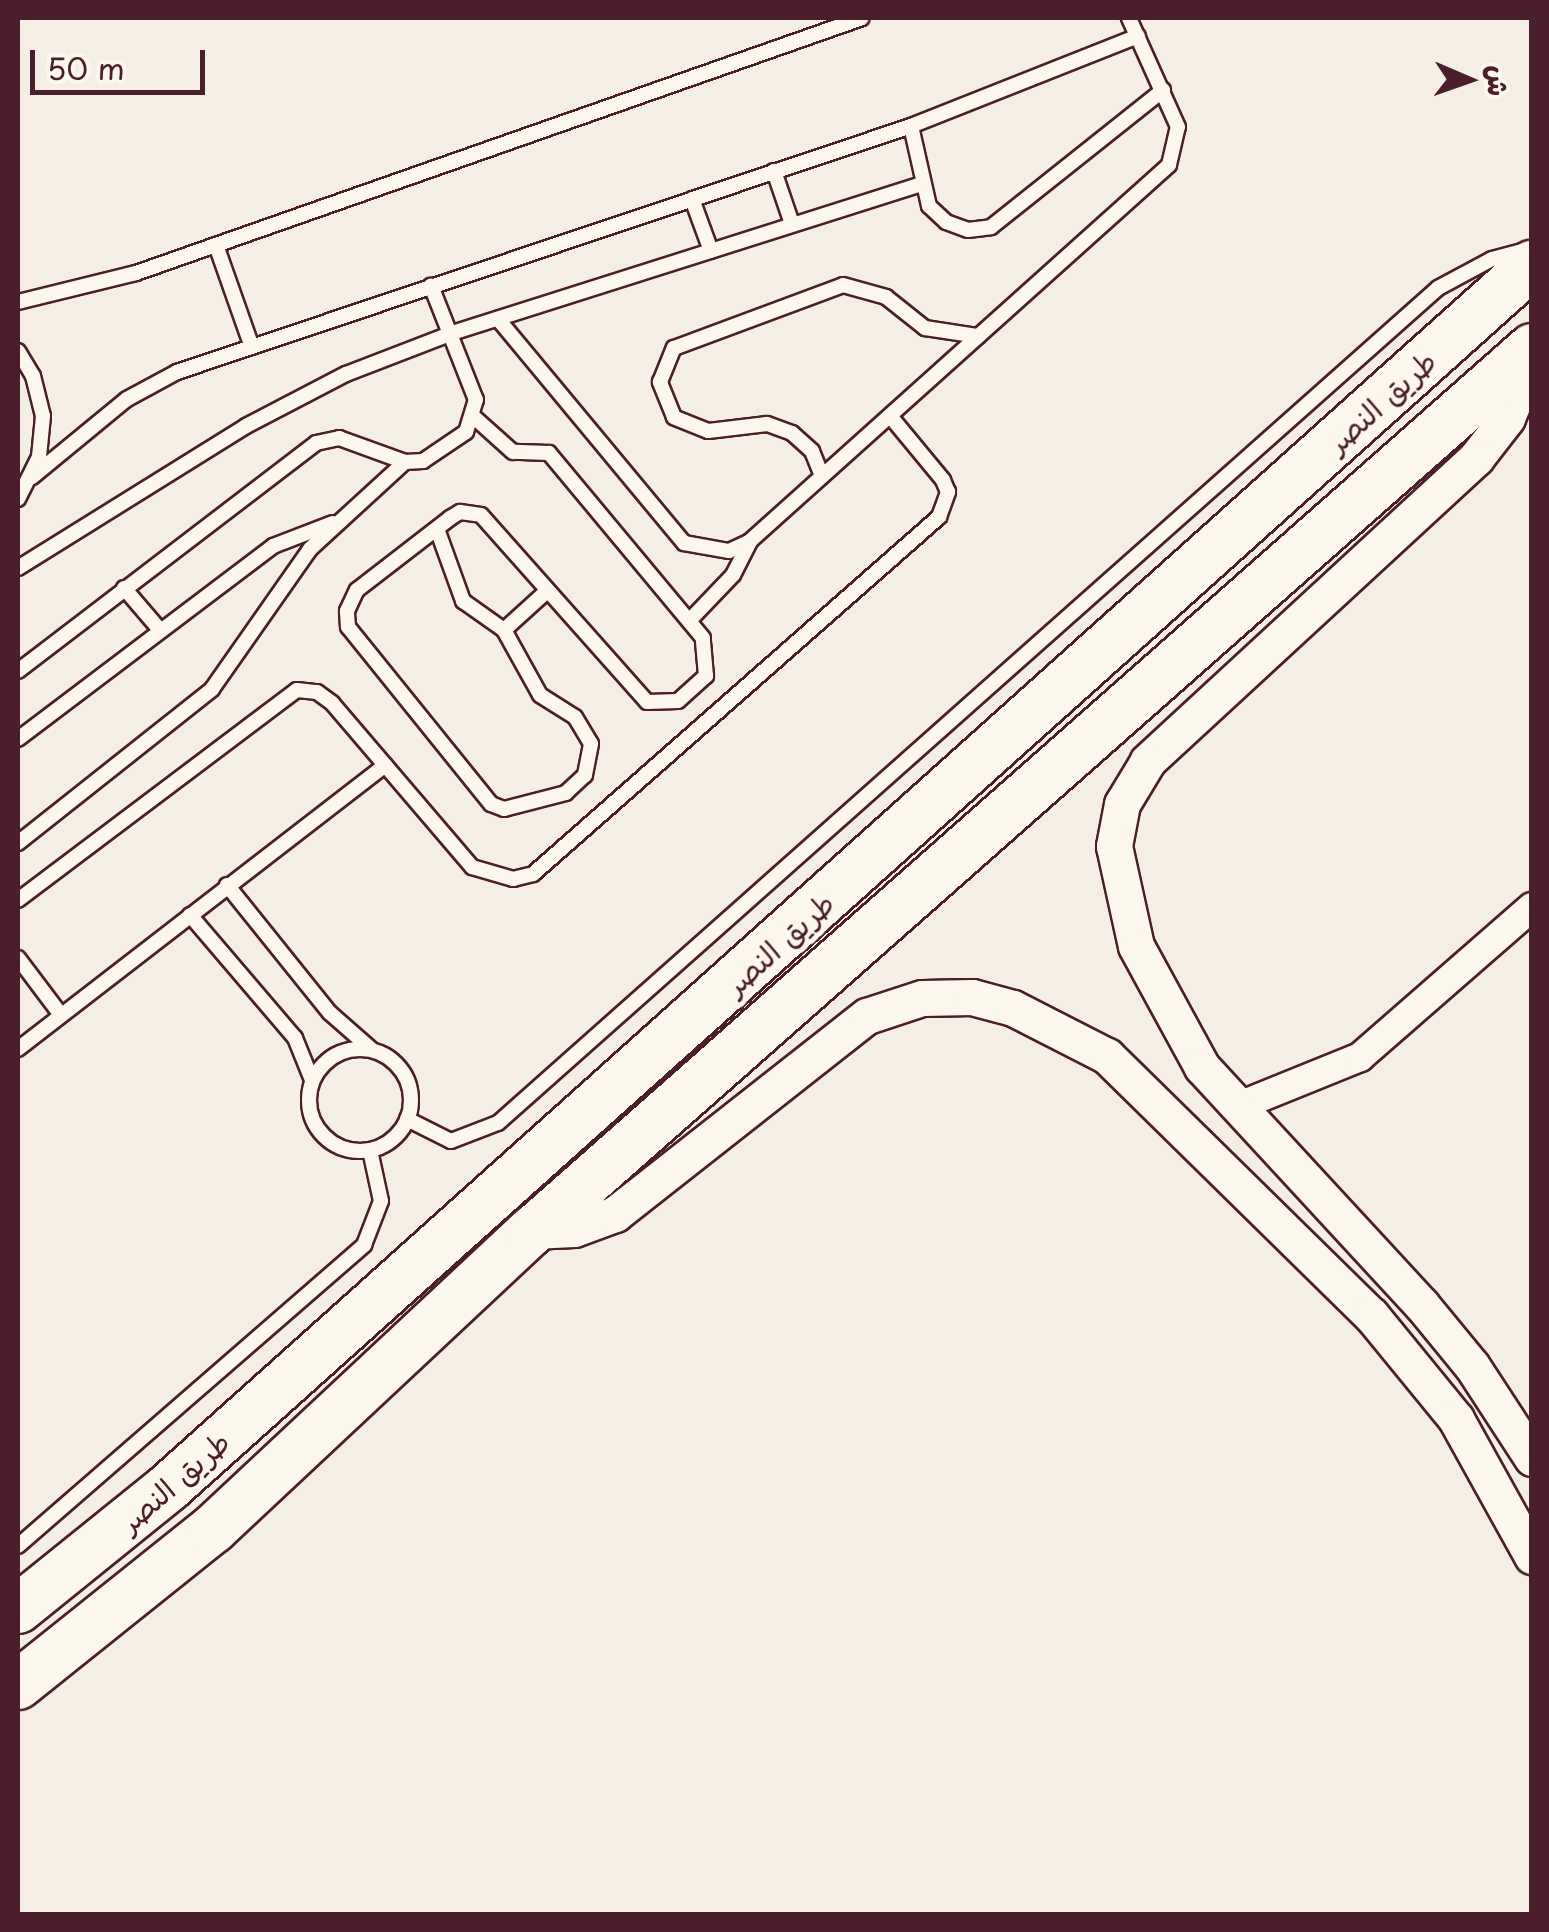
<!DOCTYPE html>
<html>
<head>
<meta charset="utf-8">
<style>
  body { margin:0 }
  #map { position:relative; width:1549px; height:1932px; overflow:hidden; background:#f4eee4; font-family:"Playpen Sans","Playpen Sans Arabic",sans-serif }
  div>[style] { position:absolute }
  .roads { filter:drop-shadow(2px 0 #4a1f2b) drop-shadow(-2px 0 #4a1f2b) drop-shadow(0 2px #4a1f2b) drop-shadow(0 -2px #4a1f2b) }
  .service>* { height:14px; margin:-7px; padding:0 7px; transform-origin:7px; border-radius:7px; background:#fbf7ec }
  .service>.ring { margin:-7px; padding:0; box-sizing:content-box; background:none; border:14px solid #fbf7ec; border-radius:50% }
  .minor>* { height:28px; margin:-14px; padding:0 14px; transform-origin:14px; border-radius:14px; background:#fbf7ec }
  .tertiary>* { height:35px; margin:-17.5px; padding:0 17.5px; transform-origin:17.5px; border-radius:17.5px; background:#fbf7ec }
  .trunk>* { height:48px; margin:-24px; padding:0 24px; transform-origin:24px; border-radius:24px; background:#fbf7ec }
  span { translate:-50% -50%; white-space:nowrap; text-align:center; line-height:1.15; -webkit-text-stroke:10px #fbf7ec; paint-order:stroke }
  .street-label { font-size:30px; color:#4a1f2b }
  .frame { position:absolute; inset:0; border:20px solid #4a1f2b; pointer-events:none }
  .north { position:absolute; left:1419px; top:30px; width:100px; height:100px; -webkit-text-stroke:8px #fbf7ec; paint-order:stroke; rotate:92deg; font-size:28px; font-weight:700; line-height:40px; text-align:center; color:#4a1f2b }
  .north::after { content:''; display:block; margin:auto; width:35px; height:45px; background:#4a1f2b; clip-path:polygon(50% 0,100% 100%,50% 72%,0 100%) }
  .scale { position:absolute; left:30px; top:50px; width:175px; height:45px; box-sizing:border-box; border:5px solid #4a1f2b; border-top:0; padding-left:12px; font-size:30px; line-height:35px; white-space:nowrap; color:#4a1f2b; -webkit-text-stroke:8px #fbf7ec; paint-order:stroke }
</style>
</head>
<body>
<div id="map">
  <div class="roads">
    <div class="service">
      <i style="left:911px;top:126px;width:82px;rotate:77.3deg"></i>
      <i style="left:929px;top:206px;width:23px;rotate:43deg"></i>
      <i style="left:946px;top:222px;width:23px;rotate:20deg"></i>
      <i style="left:968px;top:230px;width:23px;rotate:-7deg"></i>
      <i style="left:991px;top:227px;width:220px;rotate:-38.5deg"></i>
      <i style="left:774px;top:171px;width:56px;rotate:71.2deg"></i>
      <i style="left:692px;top:199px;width:55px;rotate:69.9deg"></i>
      <i style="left:216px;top:245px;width:108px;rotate:70.6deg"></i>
      <i style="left:18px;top:302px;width:122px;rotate:-13.8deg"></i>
      <i style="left:136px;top:273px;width:769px;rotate:-19.35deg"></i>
      <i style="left:498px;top:319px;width:291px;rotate:50.3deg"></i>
      <i style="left:684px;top:543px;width:46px;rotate:10.1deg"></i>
      <i style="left:729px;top:551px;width:23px;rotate:-25deg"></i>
      <i style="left:750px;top:541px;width:563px;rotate:-41.9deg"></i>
      <i style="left:1169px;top:165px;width:39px;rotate:-77deg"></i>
      <i style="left:1178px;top:127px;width:120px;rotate:-114.2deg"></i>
      <i style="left:18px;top:351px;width:29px;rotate:59deg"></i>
      <i style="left:33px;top:376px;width:41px;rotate:76deg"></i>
      <i style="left:43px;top:416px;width:41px;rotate:95.6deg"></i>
      <i style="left:39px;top:457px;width:47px;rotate:116.6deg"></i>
      <i style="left:822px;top:476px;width:27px;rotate:-112deg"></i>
      <i style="left:812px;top:451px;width:27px;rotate:-138deg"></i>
      <i style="left:792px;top:433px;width:27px;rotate:-160deg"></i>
      <i style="left:767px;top:424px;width:59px;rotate:173.2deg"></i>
      <i style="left:708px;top:431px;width:37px;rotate:-158deg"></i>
      <i style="left:674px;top:417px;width:38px;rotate:-112deg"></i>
      <i style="left:660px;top:382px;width:37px;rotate:-68deg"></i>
      <i style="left:674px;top:348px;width:180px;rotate:-20.4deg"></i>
      <i style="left:843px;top:285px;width:45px;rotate:15.6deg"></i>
      <i style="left:886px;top:297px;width:50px;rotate:38.5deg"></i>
      <i style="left:925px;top:328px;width:54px;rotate:8.6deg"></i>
      <i style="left:32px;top:477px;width:123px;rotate:-39.4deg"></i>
      <i style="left:127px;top:399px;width:57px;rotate:-28.4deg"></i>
      <i style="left:177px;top:372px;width:774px;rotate:-18.53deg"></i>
      <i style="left:911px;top:126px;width:244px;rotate:-21.6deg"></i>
      <i style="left:437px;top:529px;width:77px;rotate:70.1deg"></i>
      <i style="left:463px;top:601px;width:50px;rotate:35.3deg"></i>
      <i style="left:504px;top:630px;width:74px;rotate:61deg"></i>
      <i style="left:540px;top:695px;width:41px;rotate:32.2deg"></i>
      <i style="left:575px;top:717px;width:31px;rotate:59deg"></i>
      <i style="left:591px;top:744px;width:32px;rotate:101deg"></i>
      <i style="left:585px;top:775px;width:26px;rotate:137deg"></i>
      <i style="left:566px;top:793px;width:64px;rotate:165.5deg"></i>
      <i style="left:504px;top:809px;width:14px;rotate:-159deg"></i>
      <i style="left:491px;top:804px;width:228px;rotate:-128.9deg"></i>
      <i style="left:348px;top:627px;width:16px;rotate:-94deg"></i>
      <i style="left:347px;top:611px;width:23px;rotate:-65deg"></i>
      <i style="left:357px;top:590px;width:118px;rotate:-37.7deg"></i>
      <i style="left:450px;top:518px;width:12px;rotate:-31deg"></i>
      <i style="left:460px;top:512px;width:21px;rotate:8deg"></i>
      <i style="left:481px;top:515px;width:250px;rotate:48.4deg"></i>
      <i style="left:647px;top:702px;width:31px;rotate:-2deg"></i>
      <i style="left:678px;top:701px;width:38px;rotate:-42deg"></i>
      <i style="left:706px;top:676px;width:38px;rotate:-95deg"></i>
      <i style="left:703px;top:638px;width:241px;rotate:-129.8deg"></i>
      <i style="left:549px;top:453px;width:36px;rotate:-178deg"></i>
      <i style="left:513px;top:452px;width:52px;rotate:-138.1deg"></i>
      <i style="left:18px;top:568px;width:269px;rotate:-31.9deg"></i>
      <i style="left:246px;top:426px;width:113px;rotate:-27.5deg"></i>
      <i style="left:346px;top:374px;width:114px;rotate:-21.1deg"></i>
      <i style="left:452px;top:333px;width:492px;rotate:-17.6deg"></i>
      <i style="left:124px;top:588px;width:55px;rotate:49.4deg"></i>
      <i style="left:689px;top:621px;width:64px;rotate:-46.3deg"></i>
      <i style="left:733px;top:575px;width:38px;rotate:-63deg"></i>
      <i style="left:504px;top:630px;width:58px;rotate:-42.2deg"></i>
      <i style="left:18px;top:671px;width:375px;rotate:-37.4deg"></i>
      <i style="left:316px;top:443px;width:24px;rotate:-12deg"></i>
      <i style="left:339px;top:438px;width:70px;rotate:20deg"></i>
      <i style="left:405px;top:462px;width:18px;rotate:-3deg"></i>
      <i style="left:423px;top:461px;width:52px;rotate:-34deg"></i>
      <i style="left:466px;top:432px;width:34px;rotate:-73deg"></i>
      <i style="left:476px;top:400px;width:123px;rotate:-111.5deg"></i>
      <i style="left:18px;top:739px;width:320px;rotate:-37.1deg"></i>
      <i style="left:273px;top:546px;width:64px;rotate:-21deg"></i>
      <i style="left:18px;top:843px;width:248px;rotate:-38.4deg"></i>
      <i style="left:212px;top:689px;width:171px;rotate:-55deg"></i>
      <i style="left:310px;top:549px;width:129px;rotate:-42.5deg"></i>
      <i style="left:227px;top:885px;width:164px;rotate:51.2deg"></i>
      <i style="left:330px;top:1013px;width:55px;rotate:41.3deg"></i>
      <i style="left:18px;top:900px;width:349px;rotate:-37deg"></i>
      <i style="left:297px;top:690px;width:20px;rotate:6deg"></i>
      <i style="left:317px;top:692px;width:19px;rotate:36deg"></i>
      <i style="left:332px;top:703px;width:216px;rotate:49.5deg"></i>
      <i style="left:472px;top:867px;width:43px;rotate:16.3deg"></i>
      <i style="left:513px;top:879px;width:21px;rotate:-14deg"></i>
      <i style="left:533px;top:874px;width:541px;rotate:-41.33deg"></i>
      <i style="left:939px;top:517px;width:27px;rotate:-70deg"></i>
      <i style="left:948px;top:492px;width:13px;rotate:-113deg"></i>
      <i style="left:943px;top:480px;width:83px;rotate:-129.6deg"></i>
      <i style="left:190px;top:915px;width:162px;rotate:49.5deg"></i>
      <i style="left:295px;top:1038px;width:45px;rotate:68deg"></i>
      <i style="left:18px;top:958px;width:71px;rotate:53deg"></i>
      <i class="ring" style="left:309px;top:1049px;width:88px;height:88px"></i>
      <i style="left:18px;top:1049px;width:464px;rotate:-37.7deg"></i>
      <i style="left:407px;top:1119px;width:49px;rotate:26.6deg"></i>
      <i style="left:451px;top:1141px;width:50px;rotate:-21deg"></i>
      <i style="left:498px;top:1123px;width:1257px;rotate:-41.61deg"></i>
      <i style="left:1438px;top:288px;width:61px;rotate:-28.2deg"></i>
      <i style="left:1492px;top:259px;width:35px;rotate:-15deg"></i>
      <i style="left:18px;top:1546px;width:459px;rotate:-41deg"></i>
      <i style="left:364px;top:1245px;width:47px;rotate:-68.9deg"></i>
      <i style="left:381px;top:1201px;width:52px;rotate:-102.2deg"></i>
    </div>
    <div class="minor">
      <i style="left:1237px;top:1107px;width:133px;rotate:-22.1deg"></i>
      <i style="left:1360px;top:1057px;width:228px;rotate:-41.1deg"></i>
    </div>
    <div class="tertiary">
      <i style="left:1532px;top:356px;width:67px;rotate:112deg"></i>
      <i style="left:1507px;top:418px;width:51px;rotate:127.8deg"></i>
      <i style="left:1476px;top:458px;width:447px;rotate:137.3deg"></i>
      <i style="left:1148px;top:761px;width:50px;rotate:121.2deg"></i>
      <i style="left:1122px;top:804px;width:43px;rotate:100.8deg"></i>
      <i style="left:1114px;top:846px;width:102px;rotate:77.6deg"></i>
      <i style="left:1136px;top:946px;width:138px;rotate:61.4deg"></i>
      <i style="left:1202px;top:1067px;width:323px;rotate:47.3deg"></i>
      <i style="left:1421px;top:1304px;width:80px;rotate:50.6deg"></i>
      <i style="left:1472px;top:1366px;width:110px;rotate:56.9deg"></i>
      <i style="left:532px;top:1231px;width:42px;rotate:-2.7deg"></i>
      <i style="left:574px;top:1229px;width:44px;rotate:-20.1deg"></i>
      <i style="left:615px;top:1214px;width:320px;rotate:-38.2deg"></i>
      <i style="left:867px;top:1016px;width:58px;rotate:-18.1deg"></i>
      <i style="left:922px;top:998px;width:50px;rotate:-1.1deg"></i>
      <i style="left:972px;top:997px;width:42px;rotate:15deg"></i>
      <i style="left:1013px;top:1008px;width:106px;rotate:27.1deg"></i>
      <i style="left:1107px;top:1056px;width:370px;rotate:44.5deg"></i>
      <i style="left:1371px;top:1315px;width:134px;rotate:50.7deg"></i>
      <i style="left:1456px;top:1419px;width:157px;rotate:61deg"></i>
    </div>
    <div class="trunk">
      <i style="left:18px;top:1609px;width:194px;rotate:-38.9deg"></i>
      <i style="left:169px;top:1487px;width:1831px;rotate:-41.88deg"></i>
      <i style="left:18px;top:1685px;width:250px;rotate:-38.7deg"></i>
      <i style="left:213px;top:1529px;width:437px;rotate:-43.1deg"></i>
      <i style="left:532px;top:1231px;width:1334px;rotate:-41.44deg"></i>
    </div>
  </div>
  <div class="street-label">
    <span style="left:1381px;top:401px;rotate:-42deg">طريق النصر</span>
    <span style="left:779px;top:943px;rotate:-42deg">طريق النصر</span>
    <span style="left:174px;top:1481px;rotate:-41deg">طريق النصر</span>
  </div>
  <div class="frame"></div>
  <div class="north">ش</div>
  <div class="scale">50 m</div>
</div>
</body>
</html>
